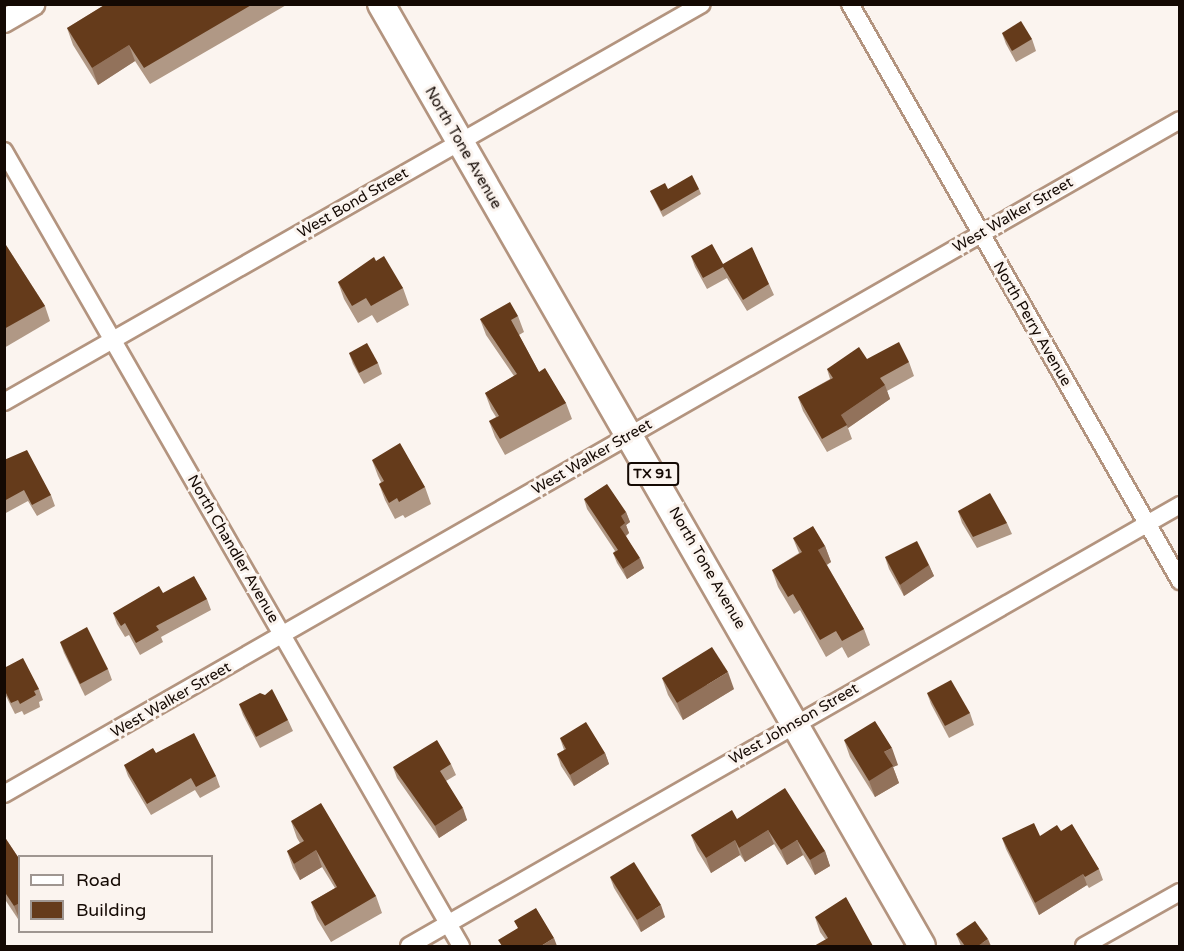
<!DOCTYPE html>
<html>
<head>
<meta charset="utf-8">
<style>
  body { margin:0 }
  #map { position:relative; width:1184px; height:951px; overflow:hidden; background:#fbf4ef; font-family:"Varela Round",sans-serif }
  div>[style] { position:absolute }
  .roads { filter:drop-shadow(2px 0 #b3947f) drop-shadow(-2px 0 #b3947f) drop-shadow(0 2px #b3947f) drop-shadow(0 -2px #b3947f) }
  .street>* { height:16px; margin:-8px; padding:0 8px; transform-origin:8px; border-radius:8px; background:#fff }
  .secondary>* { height:22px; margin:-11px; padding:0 11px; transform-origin:11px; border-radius:11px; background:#fff }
  .primary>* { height:26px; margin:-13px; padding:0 13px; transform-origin:13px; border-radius:13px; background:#fff }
  .wall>* { inset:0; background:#b09885 }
  .shaded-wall>* { inset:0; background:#92725b }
  .building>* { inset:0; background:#653b1b }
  span { translate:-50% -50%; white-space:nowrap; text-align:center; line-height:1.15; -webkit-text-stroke:6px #fbf4ef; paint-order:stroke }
  .shield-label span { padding:2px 4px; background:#fbf4ef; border:2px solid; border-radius:4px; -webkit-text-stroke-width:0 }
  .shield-label { font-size:14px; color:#140903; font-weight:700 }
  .street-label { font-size:15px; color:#140903 }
  .frame { position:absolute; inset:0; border:6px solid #140903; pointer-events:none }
  .legend { position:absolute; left:18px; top:855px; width:195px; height:78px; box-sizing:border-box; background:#fbf4ef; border:2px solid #9f9691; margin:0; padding:8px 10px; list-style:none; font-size:18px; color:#140903 }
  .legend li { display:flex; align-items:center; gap:12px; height:30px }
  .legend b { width:30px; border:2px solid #9f9691 }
</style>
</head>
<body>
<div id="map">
  <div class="roads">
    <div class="street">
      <i style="left:850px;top:4px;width:665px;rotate:60.23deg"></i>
      <i style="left:4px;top:151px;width:917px;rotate:60.11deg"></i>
      <i style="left:4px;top:402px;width:803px;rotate:-29.69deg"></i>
      <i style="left:4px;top:794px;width:1355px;rotate:-29.82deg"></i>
      <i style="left:409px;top:946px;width:888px;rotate:-29.77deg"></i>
      <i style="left:1084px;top:946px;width:110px;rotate:-29.4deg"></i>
    </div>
    <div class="secondary">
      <i style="left:4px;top:21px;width:34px;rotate:-30deg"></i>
    </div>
    <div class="primary">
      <i style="left:381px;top:4px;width:1086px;rotate:60.13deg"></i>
    </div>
  </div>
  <div class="wall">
    <i style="clip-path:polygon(106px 4px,288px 4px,150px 84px,135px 61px,98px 85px,73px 45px,67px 28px)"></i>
    <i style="clip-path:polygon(1002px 33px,1032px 39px,1036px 51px,1016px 62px,1006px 44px)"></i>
    <i style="clip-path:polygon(699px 189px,701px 194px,663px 217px,650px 191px)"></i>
    <i style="clip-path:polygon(4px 242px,45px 306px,50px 321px,4px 348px)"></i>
    <i style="clip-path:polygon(691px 256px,723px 264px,769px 284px,774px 295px,747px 311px,727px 278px,707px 289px,695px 267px)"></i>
    <i style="clip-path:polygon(376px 261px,403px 288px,409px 305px,377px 323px,372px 315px,358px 323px,344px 299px,338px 282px)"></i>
    <i style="clip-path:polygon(518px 316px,524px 332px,519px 335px,539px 372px,566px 403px,572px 419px,505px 455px,495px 437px,489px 421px,496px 417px,491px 409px,485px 393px,514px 376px,486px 335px,480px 319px)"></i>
    <i style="clip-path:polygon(349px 353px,378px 363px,382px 374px,364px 384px,353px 364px)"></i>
    <i style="clip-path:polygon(867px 359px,909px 362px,914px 376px,887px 391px,890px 399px,848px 428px,852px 439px,827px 452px,803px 411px,798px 397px,830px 379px,827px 369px)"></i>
    <i style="clip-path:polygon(4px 460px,51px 495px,55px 506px,37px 516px,28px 501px,4px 514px)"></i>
    <i style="clip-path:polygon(372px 460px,425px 487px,431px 504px,405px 518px,403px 515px,395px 519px,385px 500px,379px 484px,381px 482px,378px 476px)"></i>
    <i style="clip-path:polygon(584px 499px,626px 512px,630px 522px,626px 525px,629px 533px,626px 536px,644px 568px,627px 579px,617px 563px,613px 553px,615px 551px,587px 509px)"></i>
    <i style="clip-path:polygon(958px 511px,1007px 523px,1012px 534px,977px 548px,962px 523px)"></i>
    <i style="clip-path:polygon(793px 538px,825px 546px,831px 562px,827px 565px,864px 629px,870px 645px,848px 658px,842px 647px,826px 657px,800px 610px,794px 614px,778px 587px,772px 570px,799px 553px)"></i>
    <i style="clip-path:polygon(885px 557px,929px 565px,934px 576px,904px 596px,889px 569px)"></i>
    <i style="clip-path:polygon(163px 593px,207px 599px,211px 610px,161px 637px,163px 642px,140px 655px,129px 635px,125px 637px,117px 624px,113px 613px)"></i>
    <i style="clip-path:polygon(60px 642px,108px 669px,112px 680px,85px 696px,64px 653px)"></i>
    <i style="clip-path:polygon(4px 668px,39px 689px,43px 700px,39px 702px,40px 707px,24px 715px,22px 711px,15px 714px,4px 692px)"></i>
    <i style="clip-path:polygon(662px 678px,734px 689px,683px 720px,668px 695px)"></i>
    <i style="clip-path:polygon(927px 693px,970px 713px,974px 725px,949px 738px,931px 704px)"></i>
    <i style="clip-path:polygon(239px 704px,288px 720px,293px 731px,260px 748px,243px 715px)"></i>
    <i style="clip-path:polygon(560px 738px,605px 753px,609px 764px,574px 786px,561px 766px,557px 754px,564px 750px)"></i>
    <i style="clip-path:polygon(844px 740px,898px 765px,893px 767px,899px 783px,875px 797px,850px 757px)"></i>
    <i style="clip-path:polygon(156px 753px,216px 776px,220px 787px,200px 798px,195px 790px,151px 815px,128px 776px,124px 765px)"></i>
    <i style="clip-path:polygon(451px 764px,456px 775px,446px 781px,467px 820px,439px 838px,397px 778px,393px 767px)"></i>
    <i style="clip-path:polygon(737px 819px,825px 851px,830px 866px,815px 875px,803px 855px,787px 865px,774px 844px,745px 862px,740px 855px,711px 873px,697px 850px,691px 835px)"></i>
    <i style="clip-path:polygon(291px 821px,376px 896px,382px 913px,331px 942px,317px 919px,311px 902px,335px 888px,322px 867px,300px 880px,293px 868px,287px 851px,300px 843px,297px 838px)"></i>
    <i style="clip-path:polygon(1061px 831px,1099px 869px,1103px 880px,1089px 888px,1087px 885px,1039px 915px,1006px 849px,1002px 838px,1040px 836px)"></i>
    <i style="clip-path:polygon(4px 836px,20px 860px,20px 922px,4px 898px)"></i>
    <i style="clip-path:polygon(610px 877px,665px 917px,641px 932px,614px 888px)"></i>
    <i style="clip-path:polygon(815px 917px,873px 946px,825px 939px,820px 932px)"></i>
    <i style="clip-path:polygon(956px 934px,991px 946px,961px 946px)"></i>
  </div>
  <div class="shaded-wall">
    <i style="clip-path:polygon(129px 45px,135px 61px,98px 85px,92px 68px)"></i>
    <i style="clip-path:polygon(885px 385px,890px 399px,848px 428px,841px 415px)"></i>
    <i style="clip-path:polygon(626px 512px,630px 522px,626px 525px,629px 533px,624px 537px,620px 527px,621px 516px)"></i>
    <i style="clip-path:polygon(825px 546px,831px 562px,824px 566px,818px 550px)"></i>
    <i style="clip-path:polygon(640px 558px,644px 568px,627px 579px,623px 569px)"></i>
    <i style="clip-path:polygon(929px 565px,934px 576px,904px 596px,900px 585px)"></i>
    <i style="clip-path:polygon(728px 672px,734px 689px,683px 720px,677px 703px)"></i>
    <i style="clip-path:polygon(892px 748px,898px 765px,893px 767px,899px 783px,875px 797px,869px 781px,884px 752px)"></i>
    <i style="clip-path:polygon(605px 753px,609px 764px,574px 786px,570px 775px)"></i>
    <i style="clip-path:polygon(463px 808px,467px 820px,439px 838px,435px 826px)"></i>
    <i style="clip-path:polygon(768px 830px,774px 844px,745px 862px,739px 848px)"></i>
    <i style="clip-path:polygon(735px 840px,740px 855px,711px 873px,706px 858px)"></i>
    <i style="clip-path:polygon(797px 840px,803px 855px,787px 865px,781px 850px)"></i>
    <i style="clip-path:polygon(316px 850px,322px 867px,300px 880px,294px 864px)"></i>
    <i style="clip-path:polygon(825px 851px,830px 866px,815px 875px,810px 860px)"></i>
    <i style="clip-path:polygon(1083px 874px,1087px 885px,1039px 915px,1035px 903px)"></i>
    <i style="clip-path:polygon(20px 903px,20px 921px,14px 906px)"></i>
    <i style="clip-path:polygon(661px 905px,665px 917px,641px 932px,637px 920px)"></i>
    <i style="clip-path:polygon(554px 938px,557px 946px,541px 946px)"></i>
    <i style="clip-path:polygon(988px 939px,991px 946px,978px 946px)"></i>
  </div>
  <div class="building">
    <i style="clip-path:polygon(106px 4px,253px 4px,144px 68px,129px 45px,92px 68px,67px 28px)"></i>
    <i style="clip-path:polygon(1021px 21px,1032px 39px,1012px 51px,1002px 33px)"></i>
    <i style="clip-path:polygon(692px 175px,699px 189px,661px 211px,650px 191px,665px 183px,668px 189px)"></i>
    <i style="clip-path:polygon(4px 242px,45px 306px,4px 329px)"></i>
    <i style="clip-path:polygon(712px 244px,723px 264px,752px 247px,769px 284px,743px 300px,723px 267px,703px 278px,691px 256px)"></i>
    <i style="clip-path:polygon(384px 256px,403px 288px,371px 306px,366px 298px,352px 306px,338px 282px,374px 257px,376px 261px)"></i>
    <i style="clip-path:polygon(510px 302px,518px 316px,511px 320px,539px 372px,545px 368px,566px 403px,500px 439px,489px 421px,499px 416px,485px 393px,517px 374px,480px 319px)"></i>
    <i style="clip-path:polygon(899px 342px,909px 362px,880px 378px,885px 385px,841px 415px,847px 425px,822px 439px,798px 397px,833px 378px,827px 369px,859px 347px,867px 359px)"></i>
    <i style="clip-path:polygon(367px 343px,378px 363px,359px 373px,349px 353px)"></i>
    <i style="clip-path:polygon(400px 443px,425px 487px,399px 502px,397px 498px,389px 503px,379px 484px,384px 481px,372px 460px)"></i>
    <i style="clip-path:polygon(27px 450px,51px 495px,32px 505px,24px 490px,4px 501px,4px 460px)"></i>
    <i style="clip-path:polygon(607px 484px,626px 512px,621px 516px,625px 523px,620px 527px,640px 558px,623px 569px,613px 553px,618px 550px,584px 499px)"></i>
    <i style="clip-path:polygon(990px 493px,1007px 523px,973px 537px,958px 511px)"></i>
    <i style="clip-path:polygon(813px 526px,825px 546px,818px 550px,864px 629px,842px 641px,836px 631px,820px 640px,793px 594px,788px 597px,772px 570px,802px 552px,793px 538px)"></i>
    <i style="clip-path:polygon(917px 541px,929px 565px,900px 585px,885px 557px)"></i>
    <i style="clip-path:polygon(194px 576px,207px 599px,156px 626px,159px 630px,136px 643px,125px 623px,121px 626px,113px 613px,159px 586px,163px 593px)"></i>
    <i style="clip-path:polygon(87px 627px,108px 669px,80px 684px,60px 642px)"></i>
    <i style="clip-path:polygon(712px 647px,728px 672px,677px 703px,662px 678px)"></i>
    <i style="clip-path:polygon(23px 658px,39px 689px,34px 691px,36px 695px,20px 704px,18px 700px,11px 703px,4px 689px,4px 668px)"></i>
    <i style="clip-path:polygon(951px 680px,970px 713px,945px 726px,927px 693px)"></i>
    <i style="clip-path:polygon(272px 689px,288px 720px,256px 737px,239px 704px,260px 693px,265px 695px)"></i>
    <i style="clip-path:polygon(875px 721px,892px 748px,884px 752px,893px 766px,869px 781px,844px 740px)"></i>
    <i style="clip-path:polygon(586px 722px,605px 753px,570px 775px,557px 754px,566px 749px,560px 738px)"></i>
    <i style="clip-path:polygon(194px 733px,216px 776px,196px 787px,191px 778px,147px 804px,124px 765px,153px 748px,156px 753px)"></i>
    <i style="clip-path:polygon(437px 740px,451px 764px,440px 771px,463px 808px,435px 826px,393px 767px)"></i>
    <i style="clip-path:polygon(785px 788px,825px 851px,810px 860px,797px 840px,781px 850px,768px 830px,739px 848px,735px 840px,706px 858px,691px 835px,732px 810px,737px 819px)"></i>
    <i style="clip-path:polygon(321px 803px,376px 896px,325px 926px,311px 902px,337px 887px,316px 850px,294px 864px,287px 851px,304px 841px,291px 821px)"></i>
    <i style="clip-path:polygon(1034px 823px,1040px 836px,1057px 825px,1061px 831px,1072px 824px,1099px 869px,1085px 877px,1083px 874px,1035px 903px,1002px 838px)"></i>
    <i style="clip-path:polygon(4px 836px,20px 860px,20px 903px,14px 906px,4px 891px)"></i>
    <i style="clip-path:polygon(634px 862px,661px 905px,637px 920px,610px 877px)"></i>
    <i style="clip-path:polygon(846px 897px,873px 946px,814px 946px,828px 938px,815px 917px)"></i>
    <i style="clip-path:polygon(536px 908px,554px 938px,541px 946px,502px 946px,498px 940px,518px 928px,514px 921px)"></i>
    <i style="clip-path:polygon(975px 921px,988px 939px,978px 946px,965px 946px,956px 934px)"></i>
  </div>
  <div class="shield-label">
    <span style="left:653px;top:474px">TX 91</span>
  </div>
  <div class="street-label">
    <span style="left:463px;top:148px;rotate:60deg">North Tone Avenue</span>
    <span style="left:353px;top:203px;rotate:-30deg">West Bond Street</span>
    <span style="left:1013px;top:215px;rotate:-30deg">West Walker Street</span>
    <span style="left:1032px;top:324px;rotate:60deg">North Perry Avenue</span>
    <span style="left:592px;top:457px;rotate:-30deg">West Walker Street</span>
    <span style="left:233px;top:549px;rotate:60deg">North Chandler Avenue</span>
    <span style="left:707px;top:568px;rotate:60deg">North Tone Avenue</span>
    <span style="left:171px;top:700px;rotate:-30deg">West Walker Street</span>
    <span style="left:794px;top:724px;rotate:-30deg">West Johnson Street</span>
  </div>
  <div class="frame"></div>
  <ul class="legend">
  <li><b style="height:8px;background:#fff"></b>Road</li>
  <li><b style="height:16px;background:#653b1b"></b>Building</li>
  </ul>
</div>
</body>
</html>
